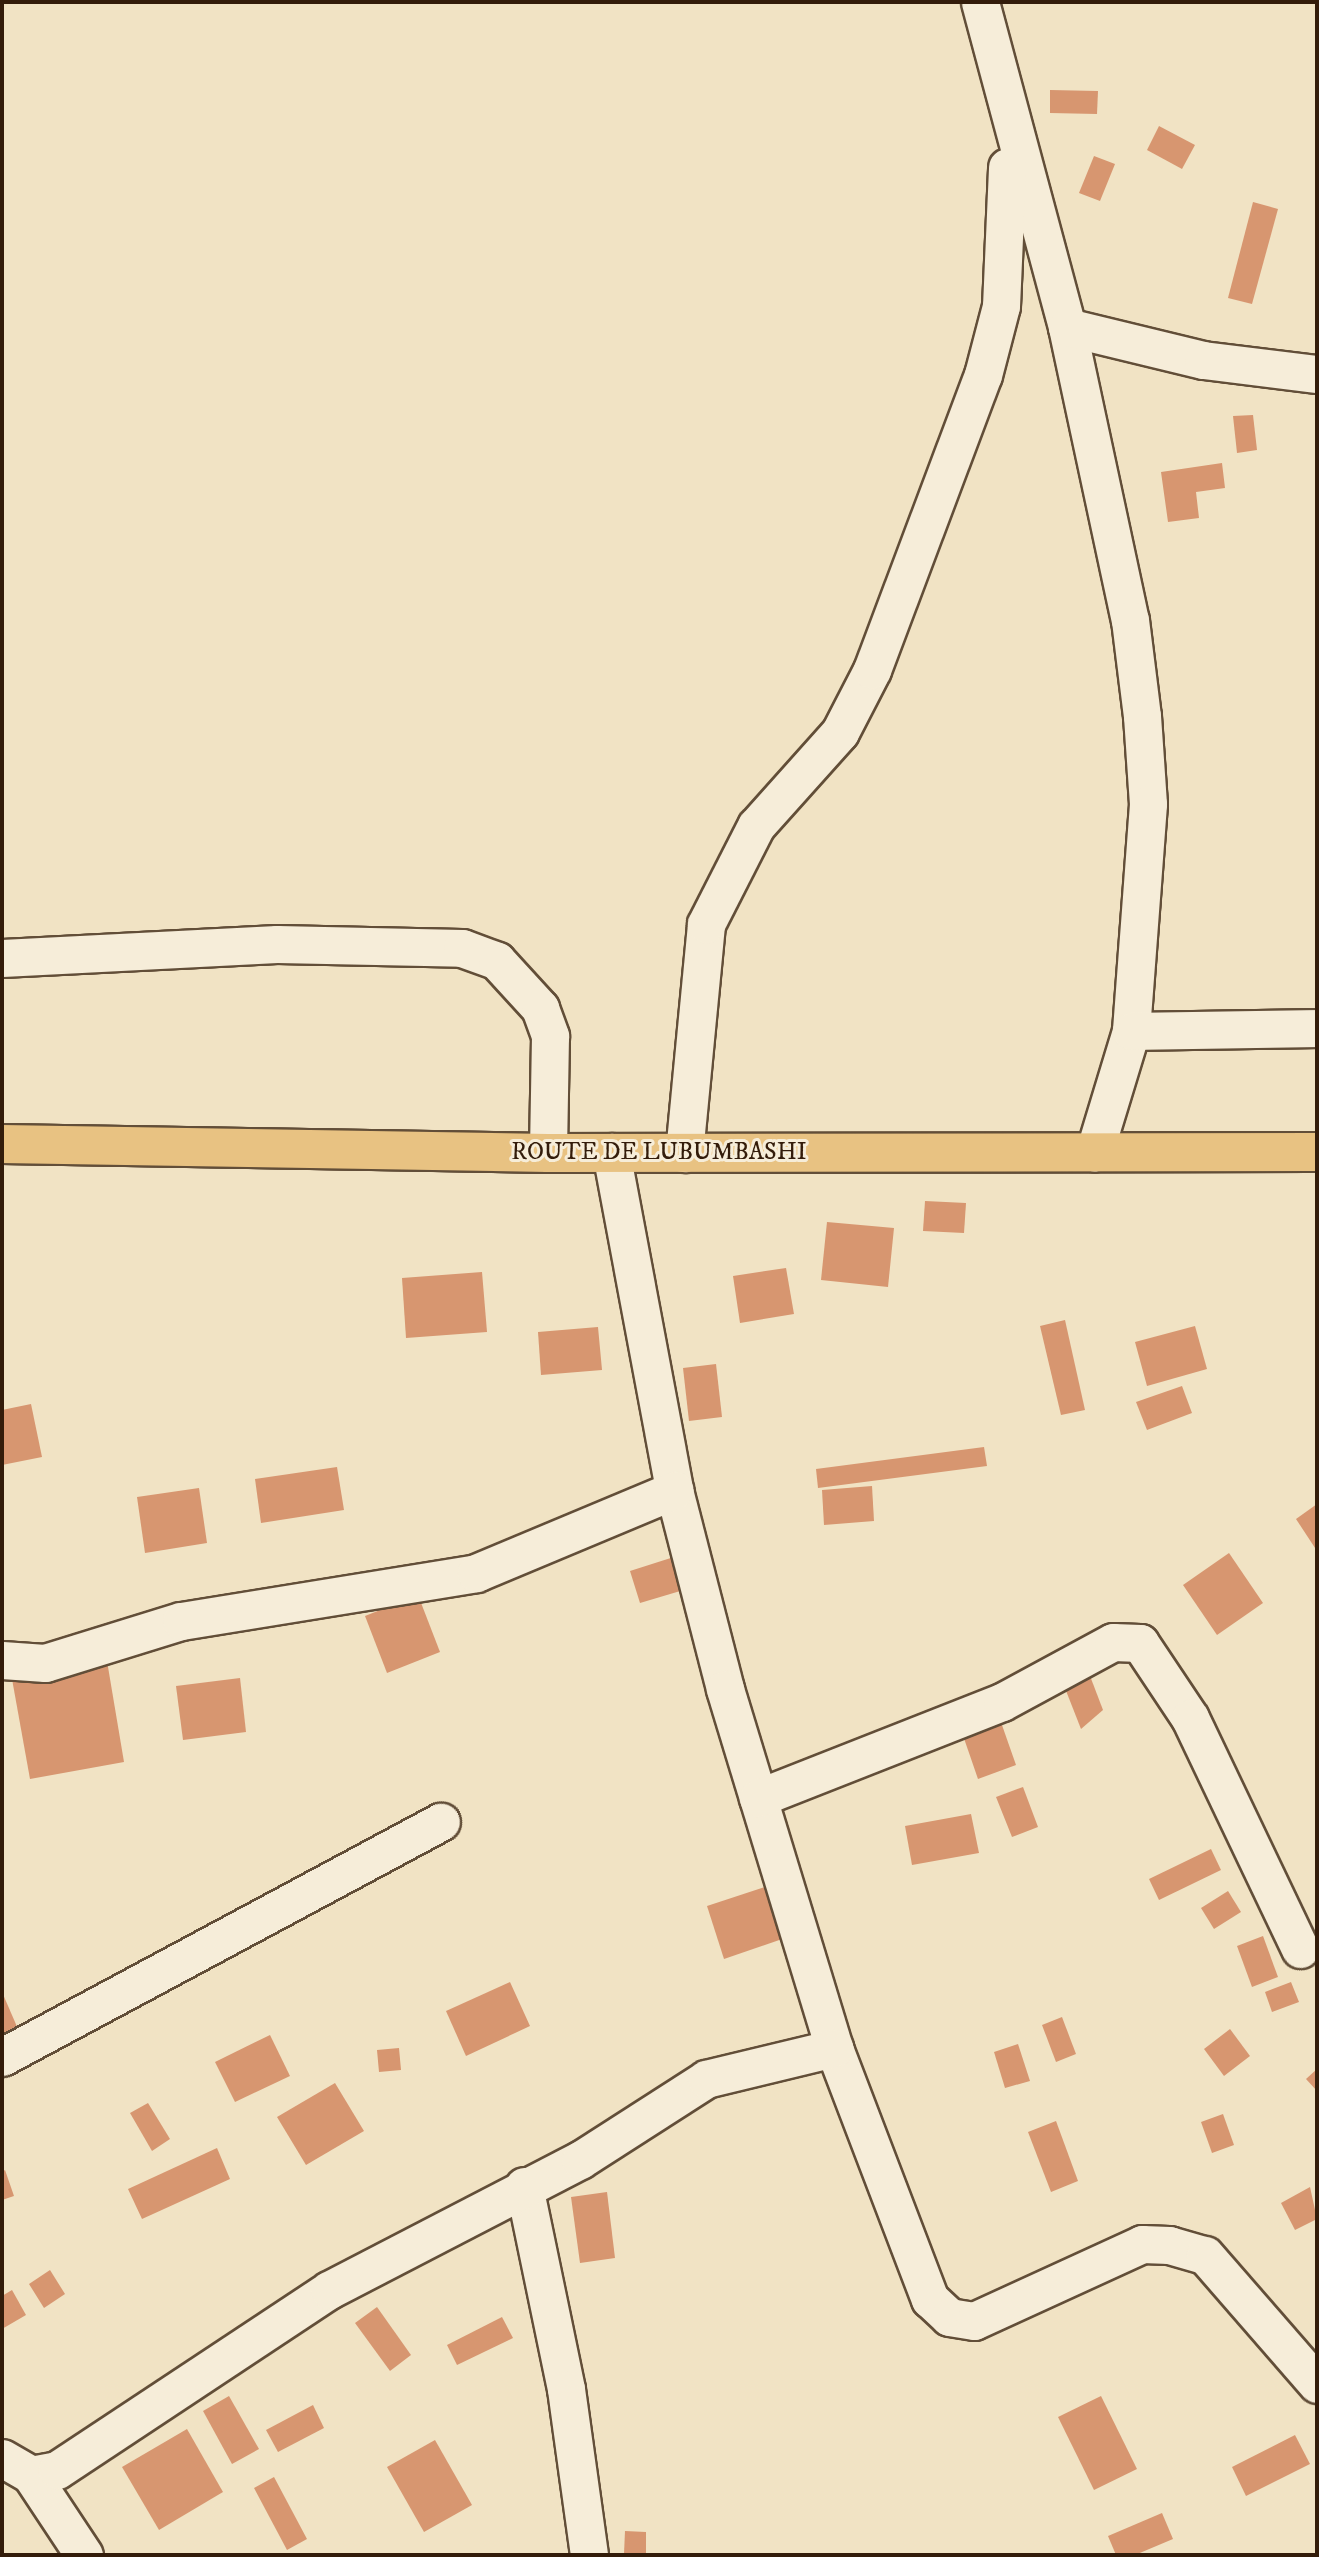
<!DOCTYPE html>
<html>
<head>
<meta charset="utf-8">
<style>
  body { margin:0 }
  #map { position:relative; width:1319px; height:2557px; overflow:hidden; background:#f1e3c4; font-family:"IM FELL DW Pica",serif }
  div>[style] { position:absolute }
  .building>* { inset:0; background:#d79670 }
  .roads { filter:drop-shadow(2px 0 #624e38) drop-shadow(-2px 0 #624e38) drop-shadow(0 2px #624e38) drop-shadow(0 -2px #624e38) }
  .street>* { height:37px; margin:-18.5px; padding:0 18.5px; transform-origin:18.5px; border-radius:18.5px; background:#f6edd9 }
  .highway>* { height:38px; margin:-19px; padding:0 19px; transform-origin:19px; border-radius:19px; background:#e8c282 }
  span { translate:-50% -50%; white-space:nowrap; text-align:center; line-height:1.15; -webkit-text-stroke:6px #f6edd9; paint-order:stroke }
  .street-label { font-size:24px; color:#331c0a }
  .frame { position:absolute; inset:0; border:4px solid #331c0a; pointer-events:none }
</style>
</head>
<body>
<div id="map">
  <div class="building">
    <i style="clip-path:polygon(1050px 90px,1098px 91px,1097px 114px,1050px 113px)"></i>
    <i style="clip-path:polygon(1159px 126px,1195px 145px,1182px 169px,1147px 150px)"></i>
    <i style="clip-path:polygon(1094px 156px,1115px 164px,1100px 201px,1079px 193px)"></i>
    <i style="clip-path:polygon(1253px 202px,1278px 209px,1252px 304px,1228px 298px)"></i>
    <i style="clip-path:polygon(1253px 415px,1257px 450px,1237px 453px,1233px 416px)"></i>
    <i style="clip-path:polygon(1222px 463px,1225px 488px,1196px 492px,1199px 518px,1168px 522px,1161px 472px)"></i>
    <i style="clip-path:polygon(925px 1201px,966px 1203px,964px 1233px,923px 1231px)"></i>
    <i style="clip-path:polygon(827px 1222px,894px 1228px,888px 1287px,821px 1280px)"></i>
    <i style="clip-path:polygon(786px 1268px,794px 1314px,740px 1323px,733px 1276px)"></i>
    <i style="clip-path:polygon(482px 1272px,487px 1332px,406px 1338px,402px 1278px)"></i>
    <i style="clip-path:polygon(1065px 1320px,1085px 1410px,1061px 1415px,1040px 1326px)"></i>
    <i style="clip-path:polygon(1195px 1326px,1207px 1369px,1147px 1386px,1135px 1342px)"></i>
    <i style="clip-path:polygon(598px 1327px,602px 1370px,541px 1375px,538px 1332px)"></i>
    <i style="clip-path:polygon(716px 1364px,722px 1417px,689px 1421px,683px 1368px)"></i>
    <i style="clip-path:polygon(1182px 1386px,1192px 1413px,1147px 1430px,1136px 1402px)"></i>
    <i style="clip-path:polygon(31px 1404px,42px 1457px,2px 1465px,2px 1410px)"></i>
    <i style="clip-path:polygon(984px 1447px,987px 1466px,818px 1488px,816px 1469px)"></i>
    <i style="clip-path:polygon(337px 1467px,344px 1510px,261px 1523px,255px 1479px)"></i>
    <i style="clip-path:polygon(872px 1486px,874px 1521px,824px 1525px,822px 1490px)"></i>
    <i style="clip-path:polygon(199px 1488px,207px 1543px,145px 1553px,137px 1497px)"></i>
    <i style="clip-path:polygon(1317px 1504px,1317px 1551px,1296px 1519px)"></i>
    <i style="clip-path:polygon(1229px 1553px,1263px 1603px,1217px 1635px,1183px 1585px)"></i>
    <i style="clip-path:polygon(677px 1556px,687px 1589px,640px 1603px,630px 1571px)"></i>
    <i style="clip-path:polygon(418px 1595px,440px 1652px,387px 1673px,365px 1616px)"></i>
    <i style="clip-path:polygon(107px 1661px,124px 1762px,30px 1779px,12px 1679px)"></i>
    <i style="clip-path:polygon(1087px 1668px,1103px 1710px,1081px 1729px,1061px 1678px)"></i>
    <i style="clip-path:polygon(240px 1678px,246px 1732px,183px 1740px,176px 1686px)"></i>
    <i style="clip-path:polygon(996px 1708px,1016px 1765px,978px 1779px,958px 1721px)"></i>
    <i style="clip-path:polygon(1023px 1787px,1038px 1827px,1012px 1837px,996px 1797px)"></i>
    <i style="clip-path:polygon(971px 1814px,979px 1853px,912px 1865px,905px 1826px)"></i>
    <i style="clip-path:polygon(1211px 1849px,1221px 1870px,1159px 1900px,1149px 1879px)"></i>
    <i style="clip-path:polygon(771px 1885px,788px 1937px,724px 1959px,707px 1906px)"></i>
    <i style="clip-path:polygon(1228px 1891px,1241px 1912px,1214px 1929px,1201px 1908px)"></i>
    <i style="clip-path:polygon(1263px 1936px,1278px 1977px,1252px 1987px,1237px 1946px)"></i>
    <i style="clip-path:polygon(510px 1982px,530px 2026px,466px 2056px,446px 2011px)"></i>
    <i style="clip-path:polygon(1291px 1982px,1299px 2002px,1272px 2012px,1265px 1992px)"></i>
    <i style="clip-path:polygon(2px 1992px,18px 2029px,2px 2036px)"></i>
    <i style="clip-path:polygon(1062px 2017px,1076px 2054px,1056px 2062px,1042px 2025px)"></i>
    <i style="clip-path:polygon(1230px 2029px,1250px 2056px,1224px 2076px,1204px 2049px)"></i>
    <i style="clip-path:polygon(270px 2035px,290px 2076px,235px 2102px,215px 2062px)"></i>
    <i style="clip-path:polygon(1018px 2044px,1030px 2081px,1005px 2088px,994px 2052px)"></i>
    <i style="clip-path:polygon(399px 2048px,401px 2070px,379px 2072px,377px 2050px)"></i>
    <i style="clip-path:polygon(1317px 2069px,1317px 2091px,1306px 2079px)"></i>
    <i style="clip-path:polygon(335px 2083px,364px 2131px,306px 2165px,277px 2117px)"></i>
    <i style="clip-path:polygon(148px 2103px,170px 2139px,152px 2151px,130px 2113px)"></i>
    <i style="clip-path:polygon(1223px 2114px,1234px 2145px,1212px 2153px,1201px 2122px)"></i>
    <i style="clip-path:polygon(1056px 2121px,1078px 2181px,1051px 2192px,1028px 2132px)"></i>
    <i style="clip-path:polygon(217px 2148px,230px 2179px,142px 2219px,128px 2189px)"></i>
    <i style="clip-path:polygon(5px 2170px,14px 2196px,2px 2200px,2px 2172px)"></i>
    <i style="clip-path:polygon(1310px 2187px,1317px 2219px,1295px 2230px,1281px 2203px)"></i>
    <i style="clip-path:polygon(607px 2192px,615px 2258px,580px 2263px,571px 2197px)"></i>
    <i style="clip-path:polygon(50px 2270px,65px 2294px,44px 2308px,29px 2284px)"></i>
    <i style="clip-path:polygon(12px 2290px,26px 2315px,2px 2329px,2px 2296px)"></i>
    <i style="clip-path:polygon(377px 2307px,411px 2355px,390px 2371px,355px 2323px)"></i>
    <i style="clip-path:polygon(502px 2317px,513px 2338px,457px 2365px,447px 2345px)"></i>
    <i style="clip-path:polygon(229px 2396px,259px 2449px,232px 2464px,203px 2411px)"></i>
    <i style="clip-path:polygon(1101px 2396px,1137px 2469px,1094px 2490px,1058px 2417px)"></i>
    <i style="clip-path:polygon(313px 2405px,324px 2428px,278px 2452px,266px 2430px)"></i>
    <i style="clip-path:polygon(187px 2429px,223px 2492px,159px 2530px,122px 2467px)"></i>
    <i style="clip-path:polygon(1295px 2435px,1310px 2464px,1246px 2496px,1232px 2467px)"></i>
    <i style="clip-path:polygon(435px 2440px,472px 2505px,424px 2532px,387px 2467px)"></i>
    <i style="clip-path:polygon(274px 2477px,307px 2539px,287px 2550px,254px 2488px)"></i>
    <i style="clip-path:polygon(1162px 2513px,1173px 2539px,1135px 2555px,1116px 2555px,1108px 2536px)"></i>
    <i style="clip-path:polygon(625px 2531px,646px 2532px,646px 2555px,624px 2554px)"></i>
  </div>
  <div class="roads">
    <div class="street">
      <i style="left:980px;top:2px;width:336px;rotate:75deg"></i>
      <i style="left:1067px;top:327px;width:300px;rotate:77.9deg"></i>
      <i style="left:1130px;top:620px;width:97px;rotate:82.9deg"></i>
      <i style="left:1142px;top:716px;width:88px;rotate:86.1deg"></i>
      <i style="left:1148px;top:804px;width:228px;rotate:94.3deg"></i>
      <i style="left:1131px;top:1031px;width:127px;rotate:106.9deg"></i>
      <i style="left:1067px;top:327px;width:140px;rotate:13.6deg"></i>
      <i style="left:1203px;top:360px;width:115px;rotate:7deg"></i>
      <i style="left:2px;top:958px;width:275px;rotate:-2.9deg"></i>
      <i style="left:277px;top:944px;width:185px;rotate:1.2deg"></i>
      <i style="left:462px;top:948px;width:37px;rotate:20deg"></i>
      <i style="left:497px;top:961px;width:64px;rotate:47.5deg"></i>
      <i style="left:540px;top:1008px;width:30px;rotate:70deg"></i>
      <i style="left:550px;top:1036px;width:117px;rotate:91deg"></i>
      <i style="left:1131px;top:1031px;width:186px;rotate:-0.9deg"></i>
      <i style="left:611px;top:1152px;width:344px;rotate:79.4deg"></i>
      <i style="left:674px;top:1490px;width:205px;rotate:75.6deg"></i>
      <i style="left:725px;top:1689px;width:375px;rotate:73.1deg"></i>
      <i style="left:834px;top:2048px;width:269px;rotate:69.1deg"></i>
      <i style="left:930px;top:2299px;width:26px;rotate:43deg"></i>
      <i style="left:949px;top:2317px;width:25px;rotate:9deg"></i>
      <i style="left:974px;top:2321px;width:185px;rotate:-24.6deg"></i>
      <i style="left:1142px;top:2244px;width:27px;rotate:2deg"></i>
      <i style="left:1169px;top:2245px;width:37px;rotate:16deg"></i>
      <i style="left:1205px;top:2255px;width:171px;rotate:49deg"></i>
      <i style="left:684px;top:1153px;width:230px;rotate:-84.5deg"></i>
      <i style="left:706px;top:924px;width:110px;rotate:-63deg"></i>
      <i style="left:756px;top:826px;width:126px;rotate:-48.2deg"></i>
      <i style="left:840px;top:732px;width:70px;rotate:-62.7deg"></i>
      <i style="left:872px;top:670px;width:315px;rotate:-69.4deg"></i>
      <i style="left:983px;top:375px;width:71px;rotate:-75.4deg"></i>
      <i style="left:1001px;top:306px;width:139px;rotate:-87.5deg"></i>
      <i style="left:2px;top:1660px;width:43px;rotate:4deg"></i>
      <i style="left:45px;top:1663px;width:142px;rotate:-17.2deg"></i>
      <i style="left:181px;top:1621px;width:299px;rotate:-9.2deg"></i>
      <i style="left:476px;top:1573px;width:215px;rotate:-22.7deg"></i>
      <i style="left:758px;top:1798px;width:262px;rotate:-21.5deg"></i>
      <i style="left:1002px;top:1702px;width:126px;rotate:-28.4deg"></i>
      <i style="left:1113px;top:1642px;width:27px;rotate:2deg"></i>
      <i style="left:1140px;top:1643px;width:90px;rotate:56.3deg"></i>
      <i style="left:1190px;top:1718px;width:256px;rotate:64.5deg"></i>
      <i style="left:2px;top:2057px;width:498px;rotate:-28.2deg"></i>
      <i style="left:524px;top:2186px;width:207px;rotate:78.3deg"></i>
      <i style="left:566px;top:2389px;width:168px;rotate:82.1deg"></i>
      <i style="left:2px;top:2458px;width:34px;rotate:30deg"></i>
      <i style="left:31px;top:2475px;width:96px;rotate:56.5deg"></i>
      <i style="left:31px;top:2475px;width:26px;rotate:-11deg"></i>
      <i style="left:57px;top:2470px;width:326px;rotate:-33.5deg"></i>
      <i style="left:329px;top:2290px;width:283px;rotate:-27.4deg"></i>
      <i style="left:580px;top:2160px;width:150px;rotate:-32.7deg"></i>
      <i style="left:706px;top:2079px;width:132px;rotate:-13.6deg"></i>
    </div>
    <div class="highway">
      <i style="left:2px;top:1144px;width:546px;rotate:0.94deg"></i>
      <i style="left:548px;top:1153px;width:769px;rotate:-0.07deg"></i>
    </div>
  </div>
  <div class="street-label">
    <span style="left:659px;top:1153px">ROUTE DE LUBUMBASHI</span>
  </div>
  <div class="frame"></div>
</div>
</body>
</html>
